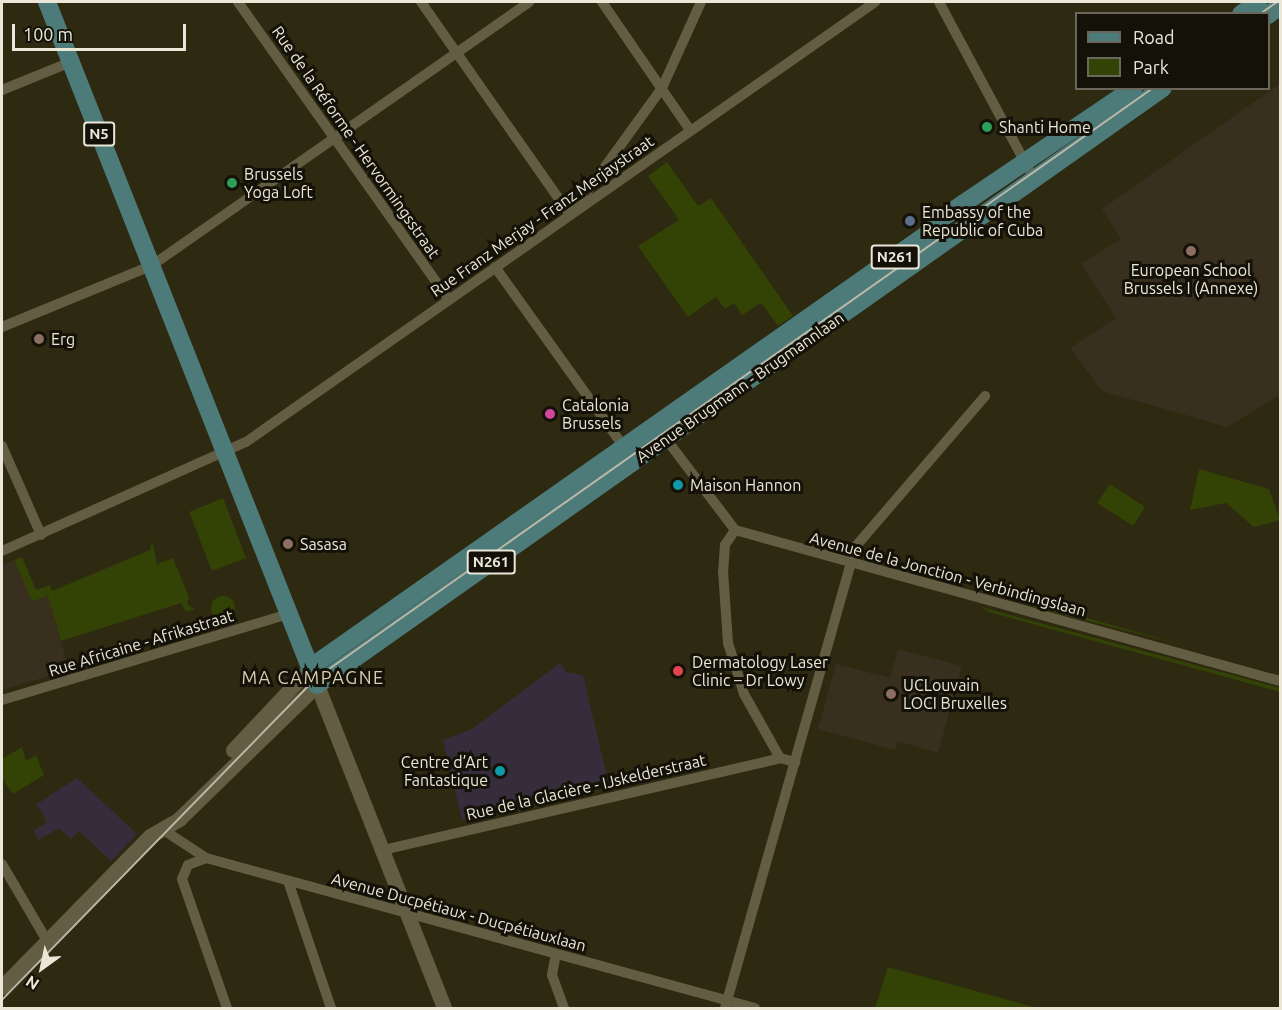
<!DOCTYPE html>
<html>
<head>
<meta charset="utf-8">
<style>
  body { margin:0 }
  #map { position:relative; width:1282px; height:1010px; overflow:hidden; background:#2e2911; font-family:Ubuntu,sans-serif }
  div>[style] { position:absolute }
  .industrial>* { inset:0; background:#352d3c }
  .education>* { inset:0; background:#392f1f }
  .green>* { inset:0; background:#324305 }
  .round { border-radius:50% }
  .minor>* { height:10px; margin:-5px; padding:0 5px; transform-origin:5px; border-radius:5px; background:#625d43 }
  .secondary>* { height:15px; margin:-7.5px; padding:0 7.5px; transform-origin:7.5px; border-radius:7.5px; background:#625d43 }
  .primary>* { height:18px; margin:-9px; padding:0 9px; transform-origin:9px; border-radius:9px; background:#4c7b7a }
  .tram>* { height:1.5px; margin:-0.75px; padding:0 0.75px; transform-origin:0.75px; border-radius:0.75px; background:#bcb8a8 }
  .dots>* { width:16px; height:16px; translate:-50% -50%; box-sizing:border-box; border:3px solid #141208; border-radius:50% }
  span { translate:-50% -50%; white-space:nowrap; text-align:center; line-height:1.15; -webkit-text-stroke:6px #141208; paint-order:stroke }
  .shield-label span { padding:2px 4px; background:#141208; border:2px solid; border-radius:4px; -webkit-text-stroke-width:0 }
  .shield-label { font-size:15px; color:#eae7d9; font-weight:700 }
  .poi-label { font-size:16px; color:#eae7d9 }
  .left { translate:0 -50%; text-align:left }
  .right { translate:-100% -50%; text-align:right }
  .street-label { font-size:16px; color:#eae7d9 }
  .neighbourhood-label { font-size:18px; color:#d6d0b3; letter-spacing:1.5px }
  .frame { position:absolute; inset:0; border:3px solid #eae7d9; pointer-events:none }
  .legend { position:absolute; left:1075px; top:12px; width:195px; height:78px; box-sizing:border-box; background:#141208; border:2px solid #6a675c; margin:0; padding:8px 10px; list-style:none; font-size:18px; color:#eae7d9 }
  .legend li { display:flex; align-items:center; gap:12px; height:30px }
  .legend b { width:30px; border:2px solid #6a675c }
  .north { position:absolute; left:12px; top:938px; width:60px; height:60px; -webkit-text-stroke:4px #141208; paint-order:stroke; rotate:213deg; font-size:16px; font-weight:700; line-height:24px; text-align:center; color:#eae7d9 }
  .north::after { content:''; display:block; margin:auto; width:21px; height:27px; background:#eae7d9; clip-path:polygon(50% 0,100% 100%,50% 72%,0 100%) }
  .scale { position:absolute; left:12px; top:24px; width:174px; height:27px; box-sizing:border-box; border:3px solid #eae7d9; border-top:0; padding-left:8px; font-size:18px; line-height:21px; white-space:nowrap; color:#eae7d9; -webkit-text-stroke:4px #141208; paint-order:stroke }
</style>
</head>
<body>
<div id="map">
  <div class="industrial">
    <i style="clip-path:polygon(560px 663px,566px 672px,583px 675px,609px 785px,462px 820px,443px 740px,472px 729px)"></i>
    <i style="clip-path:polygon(77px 778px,137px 834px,111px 861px,79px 831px,71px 839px,59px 828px,39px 840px,33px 831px,47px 822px,37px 804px)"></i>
  </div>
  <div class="education">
    <i style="clip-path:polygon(1280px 84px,1280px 395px,1227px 427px,1102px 391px,1070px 348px,1116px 318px,1081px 264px,1121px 239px,1102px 209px)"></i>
    <i style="clip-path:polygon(14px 560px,32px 601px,48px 596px,69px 670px,2px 690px,2px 565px)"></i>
    <i style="clip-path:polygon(898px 649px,962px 666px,938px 753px,897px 741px,895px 750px,818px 729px,836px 664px,890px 678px)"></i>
  </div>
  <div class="green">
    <i style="clip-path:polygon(667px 162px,698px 206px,711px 198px,793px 316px,778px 326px,761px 303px,742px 315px,734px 303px,725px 309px,716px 297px,688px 317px,638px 246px,679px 220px,648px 176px)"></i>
    <i style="clip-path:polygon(1199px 469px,1269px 489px,1280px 520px,1254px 527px,1226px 503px,1190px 510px)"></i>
    <i style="clip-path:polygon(1110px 484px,1145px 507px,1133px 526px,1097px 503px)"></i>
    <i style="clip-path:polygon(223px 498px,246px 558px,212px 571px,189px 512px)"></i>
    <i style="clip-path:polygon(152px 541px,157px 564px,173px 558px,189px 597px,187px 604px,195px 609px,186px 612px,181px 603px,61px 641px,48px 596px,32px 601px,14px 560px,22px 557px,36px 590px,50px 585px,52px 591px,150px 550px)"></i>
    <i class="round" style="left:211px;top:596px;width:24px;height:24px"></i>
    <i style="clip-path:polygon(1030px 602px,1183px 645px,1033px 607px)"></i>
    <i style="clip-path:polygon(981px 607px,1280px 688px,1280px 692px,989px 612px)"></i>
    <i style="clip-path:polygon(22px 747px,26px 761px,36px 755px,44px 775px,13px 794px,2px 778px,2px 759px)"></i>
    <i style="clip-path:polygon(888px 967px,1034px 1007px,875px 1008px)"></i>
  </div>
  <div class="minor">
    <i style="left:238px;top:2px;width:365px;rotate:54.7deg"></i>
    <i style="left:421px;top:2px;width:260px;rotate:55deg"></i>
    <i style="left:570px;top:215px;width:157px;rotate:-54.1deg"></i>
    <i style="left:662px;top:88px;width:94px;rotate:-65.6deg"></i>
    <i style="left:602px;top:2px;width:155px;rotate:55.5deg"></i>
    <i style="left:939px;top:2px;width:203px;rotate:61.8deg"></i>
    <i style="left:2px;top:90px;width:74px;rotate:-22.1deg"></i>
    <i style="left:495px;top:267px;width:225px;rotate:54.4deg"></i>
    <i style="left:2px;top:327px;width:161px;rotate:-22.3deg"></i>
    <i style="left:151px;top:266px;width:461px;rotate:-34.9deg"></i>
    <i style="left:663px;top:435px;width:119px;rotate:52.8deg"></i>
    <i style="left:735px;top:530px;width:566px;rotate:15.49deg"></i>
    <i style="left:2px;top:446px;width:97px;rotate:66.3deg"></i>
    <i style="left:735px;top:530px;width:18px;rotate:124deg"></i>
    <i style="left:725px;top:545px;width:26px;rotate:94deg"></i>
    <i style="left:723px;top:571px;width:72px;rotate:86deg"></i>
    <i style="left:728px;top:643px;width:53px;rotate:72.6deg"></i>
    <i style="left:744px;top:694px;width:73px;rotate:60.6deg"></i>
    <i style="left:2px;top:551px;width:267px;rotate:-24.1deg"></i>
    <i style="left:246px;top:442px;width:768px;rotate:-34.97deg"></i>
    <i style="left:2px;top:700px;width:299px;rotate:-16.7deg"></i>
    <i style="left:162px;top:829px;width:53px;rotate:33.4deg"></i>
    <i style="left:206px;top:858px;width:569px;rotate:15.28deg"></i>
    <i style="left:383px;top:850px;width:408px;rotate:-13deg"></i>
    <i style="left:780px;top:758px;width:16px;rotate:15deg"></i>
    <i style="left:206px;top:858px;width:19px;rotate:159deg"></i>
    <i style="left:188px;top:865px;width:15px;rotate:113deg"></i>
    <i style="left:182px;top:879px;width:137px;rotate:70.8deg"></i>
    <i style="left:2px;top:864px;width:93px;rotate:59.6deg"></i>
    <i style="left:288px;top:881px;width:134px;rotate:71.3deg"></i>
    <i style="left:556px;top:954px;width:21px;rotate:101deg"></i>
    <i style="left:552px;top:975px;width:35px;rotate:70deg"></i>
    <i style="left:725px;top:1008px;width:480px;rotate:-74.2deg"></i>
    <i style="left:856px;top:546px;width:198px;rotate:-49.3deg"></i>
  </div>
  <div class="secondary">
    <i style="left:233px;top:750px;width:114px;rotate:-46.8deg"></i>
    <i style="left:2px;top:987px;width:211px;rotate:-45.6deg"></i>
    <i style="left:150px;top:836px;width:34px;rotate:-30deg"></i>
    <i style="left:179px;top:819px;width:192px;rotate:-44.2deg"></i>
    <i style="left:317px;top:685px;width:347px;rotate:68.5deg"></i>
  </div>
  <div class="primary">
    <i style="left:47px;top:2px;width:734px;rotate:68.43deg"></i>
    <i style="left:317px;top:685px;width:1035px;rotate:-35.21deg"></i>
    <i style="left:1241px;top:14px;width:21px;rotate:-35deg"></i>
    <i style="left:1268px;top:15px;width:15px;rotate:-37deg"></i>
    <i style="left:311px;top:667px;width:752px;rotate:-35.09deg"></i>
    <i style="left:926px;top:235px;width:20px;rotate:-49deg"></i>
    <i style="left:939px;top:220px;width:235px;rotate:-34.1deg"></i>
  </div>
  <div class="tram">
    <i style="left:1260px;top:14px;width:21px;rotate:-35deg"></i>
    <i style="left:2px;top:1000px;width:448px;rotate:-45.7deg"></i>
    <i style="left:315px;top:679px;width:1025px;rotate:-35.19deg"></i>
  </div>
  <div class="dots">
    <i style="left:987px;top:127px;background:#2e9e5b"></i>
    <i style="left:232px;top:183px;background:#2e9e5b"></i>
    <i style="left:910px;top:221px;background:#5c6f8a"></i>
    <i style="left:1191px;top:251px;background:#8d6e63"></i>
    <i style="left:39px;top:339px;background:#8d6e63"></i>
    <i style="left:550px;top:414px;background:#d1479c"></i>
    <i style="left:678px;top:485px;background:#0f9aa8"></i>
    <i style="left:288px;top:544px;background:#8d6e63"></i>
    <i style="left:678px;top:671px;background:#e0444e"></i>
    <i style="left:891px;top:694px;background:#8d6e63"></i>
    <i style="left:500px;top:771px;background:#0f9aa8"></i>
  </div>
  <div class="shield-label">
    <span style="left:99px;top:134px">N5</span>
    <span style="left:895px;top:257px">N261</span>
    <span style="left:491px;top:562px">N261</span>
  </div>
  <div class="poi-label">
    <span class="left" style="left:999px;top:127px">Shanti Home</span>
    <span class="left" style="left:244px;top:183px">Brussels<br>Yoga Loft</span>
    <span class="left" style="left:922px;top:221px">Embassy of the<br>Republic of Cuba</span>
    <span style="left:1191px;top:279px">European School<br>Brussels I (Annexe)</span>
    <span class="left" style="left:51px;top:339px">Erg</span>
    <span class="left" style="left:562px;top:414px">Catalonia<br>Brussels</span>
    <span class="left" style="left:690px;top:485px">Maison Hannon</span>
    <span class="left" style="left:300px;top:544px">Sasasa</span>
    <span class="left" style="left:692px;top:671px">Dermatology Laser<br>Clinic – Dr Lowy</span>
    <span class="left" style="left:903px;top:694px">UCLouvain<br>LOCI Bruxelles</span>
    <span class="right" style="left:488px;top:771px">Centre d’Art<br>Fantastique</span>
  </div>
  <div class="street-label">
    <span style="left:356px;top:142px;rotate:55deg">Rue de la Réforme - Hervormingsstraat</span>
    <span style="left:542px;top:216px;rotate:-35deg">Rue Franz Merjay - Franz Merjaystraat</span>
    <span style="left:740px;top:387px;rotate:-35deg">Avenue Brugmann - Brugmannlaan</span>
    <span style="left:948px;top:574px;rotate:15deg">Avenue de la Jonction - Verbindingslaan</span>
    <span style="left:141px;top:643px;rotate:-17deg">Rue Africaine - Afrikastraat</span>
    <span style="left:586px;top:787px;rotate:-13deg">Rue de la Glacière - IJskelderstraat</span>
    <span style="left:459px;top:912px;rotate:15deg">Avenue Ducpétiaux - Ducpétiauxlaan</span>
  </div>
  <div class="neighbourhood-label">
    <span style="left:313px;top:677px">MA CAMPAGNE</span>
  </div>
  <div class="frame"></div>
  <ul class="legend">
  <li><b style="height:8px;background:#4c7b7a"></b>Road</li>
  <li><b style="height:16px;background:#324305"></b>Park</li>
  </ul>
  <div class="north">N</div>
  <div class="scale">100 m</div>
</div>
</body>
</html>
